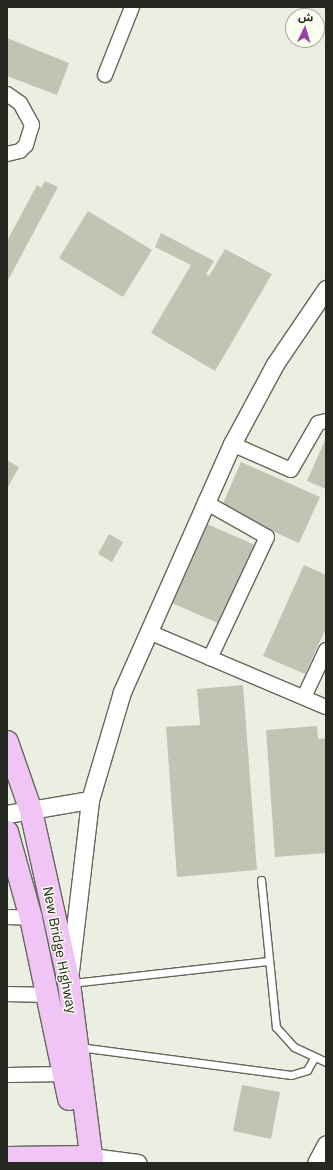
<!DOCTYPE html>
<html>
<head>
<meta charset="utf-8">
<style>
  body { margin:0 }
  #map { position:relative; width:333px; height:1170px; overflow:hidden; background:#eaefe1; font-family:"IBM Plex Sans","Noto Sans Arabic",sans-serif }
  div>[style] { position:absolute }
  .building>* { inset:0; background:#bfc4b5 }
  .roads { filter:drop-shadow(1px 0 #63685b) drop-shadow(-1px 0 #63685b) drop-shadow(0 1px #63685b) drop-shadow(0 -1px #63685b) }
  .service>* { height:7px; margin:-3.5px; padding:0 3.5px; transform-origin:3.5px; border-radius:3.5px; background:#fff }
  .minor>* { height:14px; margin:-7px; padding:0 7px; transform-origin:7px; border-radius:7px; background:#fff }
  .tertiary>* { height:17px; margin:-8.5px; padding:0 8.5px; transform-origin:8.5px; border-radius:8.5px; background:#fff }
  .primary>* { height:22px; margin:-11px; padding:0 11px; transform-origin:11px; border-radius:11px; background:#f1c4f6 }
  span { translate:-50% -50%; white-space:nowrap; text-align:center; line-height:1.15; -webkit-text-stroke:3px #f8fdee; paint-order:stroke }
  .street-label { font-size:14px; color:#252721 }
  .frame { position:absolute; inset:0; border:8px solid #252721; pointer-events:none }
  .north { position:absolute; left:285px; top:8px; width:40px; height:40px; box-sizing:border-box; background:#f8fdee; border:1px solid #a4a79c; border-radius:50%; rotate:5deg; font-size:11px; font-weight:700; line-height:16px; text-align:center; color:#252721 }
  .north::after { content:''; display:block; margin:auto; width:14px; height:18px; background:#9c3fa8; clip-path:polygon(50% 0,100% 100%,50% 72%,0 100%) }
</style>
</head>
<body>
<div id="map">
  <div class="building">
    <i style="clip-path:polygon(7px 38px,69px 63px,57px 95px,7px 76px)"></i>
    <i style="clip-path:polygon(45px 181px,58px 187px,7px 282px,7px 241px,37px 185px,41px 188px)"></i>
    <i style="clip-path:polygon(88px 211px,152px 250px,123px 297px,59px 258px)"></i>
    <i style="clip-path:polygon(161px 233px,214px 261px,206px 274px,209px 276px,225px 249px,272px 274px,215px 371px,151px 333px,191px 265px,155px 247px)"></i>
    <i style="clip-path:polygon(326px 438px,326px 489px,307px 481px)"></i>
    <i style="clip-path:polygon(7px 460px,19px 467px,7px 489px)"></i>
    <i style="clip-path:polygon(241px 462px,320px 497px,299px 543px,221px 508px)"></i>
    <i style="clip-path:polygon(207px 524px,255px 545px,220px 624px,172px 603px)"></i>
    <i style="clip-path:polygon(109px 534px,123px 542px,112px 562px,98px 554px)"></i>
    <i style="clip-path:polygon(304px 565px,326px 575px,326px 628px,305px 674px,263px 656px)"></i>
    <i style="clip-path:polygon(243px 685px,257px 870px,177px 877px,166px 727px,200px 725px,197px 689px)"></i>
    <i style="clip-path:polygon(317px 726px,318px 739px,326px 738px,326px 853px,275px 857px,266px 730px)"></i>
    <i style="clip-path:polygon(242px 1085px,280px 1092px,271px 1139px,233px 1131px)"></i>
  </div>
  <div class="roads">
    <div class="service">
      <i style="left:261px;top:880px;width:148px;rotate:84.2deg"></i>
      <i style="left:276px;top:1027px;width:27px;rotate:48deg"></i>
      <i style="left:294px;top:1047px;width:35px;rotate:25deg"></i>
      <i style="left:72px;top:983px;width:196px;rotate:-6.4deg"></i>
      <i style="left:79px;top:1047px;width:214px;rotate:7.5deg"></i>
      <i style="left:291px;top:1075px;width:17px;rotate:-17deg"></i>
      <i style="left:307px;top:1070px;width:14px;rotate:-60deg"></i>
    </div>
    <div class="minor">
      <i style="left:105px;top:75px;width:73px;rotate:-68.3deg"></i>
      <i style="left:7px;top:94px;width:16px;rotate:35deg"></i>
      <i style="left:20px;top:103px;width:25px;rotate:61deg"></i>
      <i style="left:32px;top:125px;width:21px;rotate:107deg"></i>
      <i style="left:26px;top:145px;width:8px;rotate:135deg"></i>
      <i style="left:20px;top:151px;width:13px;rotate:167deg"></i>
      <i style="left:232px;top:444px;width:64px;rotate:23.8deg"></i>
      <i style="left:291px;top:470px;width:54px;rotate:-60.1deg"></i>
      <i style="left:318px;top:423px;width:8px;rotate:-14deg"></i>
      <i style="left:205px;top:502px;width:71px;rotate:29.4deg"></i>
      <i style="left:267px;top:537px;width:134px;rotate:115.2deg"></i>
      <i style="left:149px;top:632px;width:192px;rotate:23deg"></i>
      <i style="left:304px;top:697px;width:52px;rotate:-64.9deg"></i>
      <i style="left:7px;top:917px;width:24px;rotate:2deg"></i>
      <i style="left:7px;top:994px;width:40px;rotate:1.4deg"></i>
      <i style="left:7px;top:1075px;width:58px;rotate:-1deg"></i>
    </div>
    <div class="tertiary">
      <i style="left:7px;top:814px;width:84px;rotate:-9.6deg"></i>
      <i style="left:70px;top:971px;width:172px;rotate:-83.3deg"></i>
      <i style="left:90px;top:800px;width:113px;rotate:-73.5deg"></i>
      <i style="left:122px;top:692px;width:271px;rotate:-66.1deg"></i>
      <i style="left:232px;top:444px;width:91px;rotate:-61.7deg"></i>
      <i style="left:275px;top:364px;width:91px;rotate:-55.8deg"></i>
      <i style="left:92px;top:1157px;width:46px;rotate:7.4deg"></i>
      <i style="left:316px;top:1163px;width:21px;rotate:-62deg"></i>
    </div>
    <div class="primary">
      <i style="left:7px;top:742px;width:73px;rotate:70.8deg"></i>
      <i style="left:31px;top:811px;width:176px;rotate:77.5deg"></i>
      <i style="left:69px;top:983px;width:181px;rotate:82.7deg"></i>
      <i style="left:7px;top:832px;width:89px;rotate:74.4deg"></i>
      <i style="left:31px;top:918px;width:185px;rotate:78.1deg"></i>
      <i style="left:7px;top:1158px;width:85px;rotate:-0.7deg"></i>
    </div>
  </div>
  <div class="street-label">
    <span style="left:60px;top:950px;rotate:79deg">New Bridge Highway</span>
  </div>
  <div class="frame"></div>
  <div class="north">ش</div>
</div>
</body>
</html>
